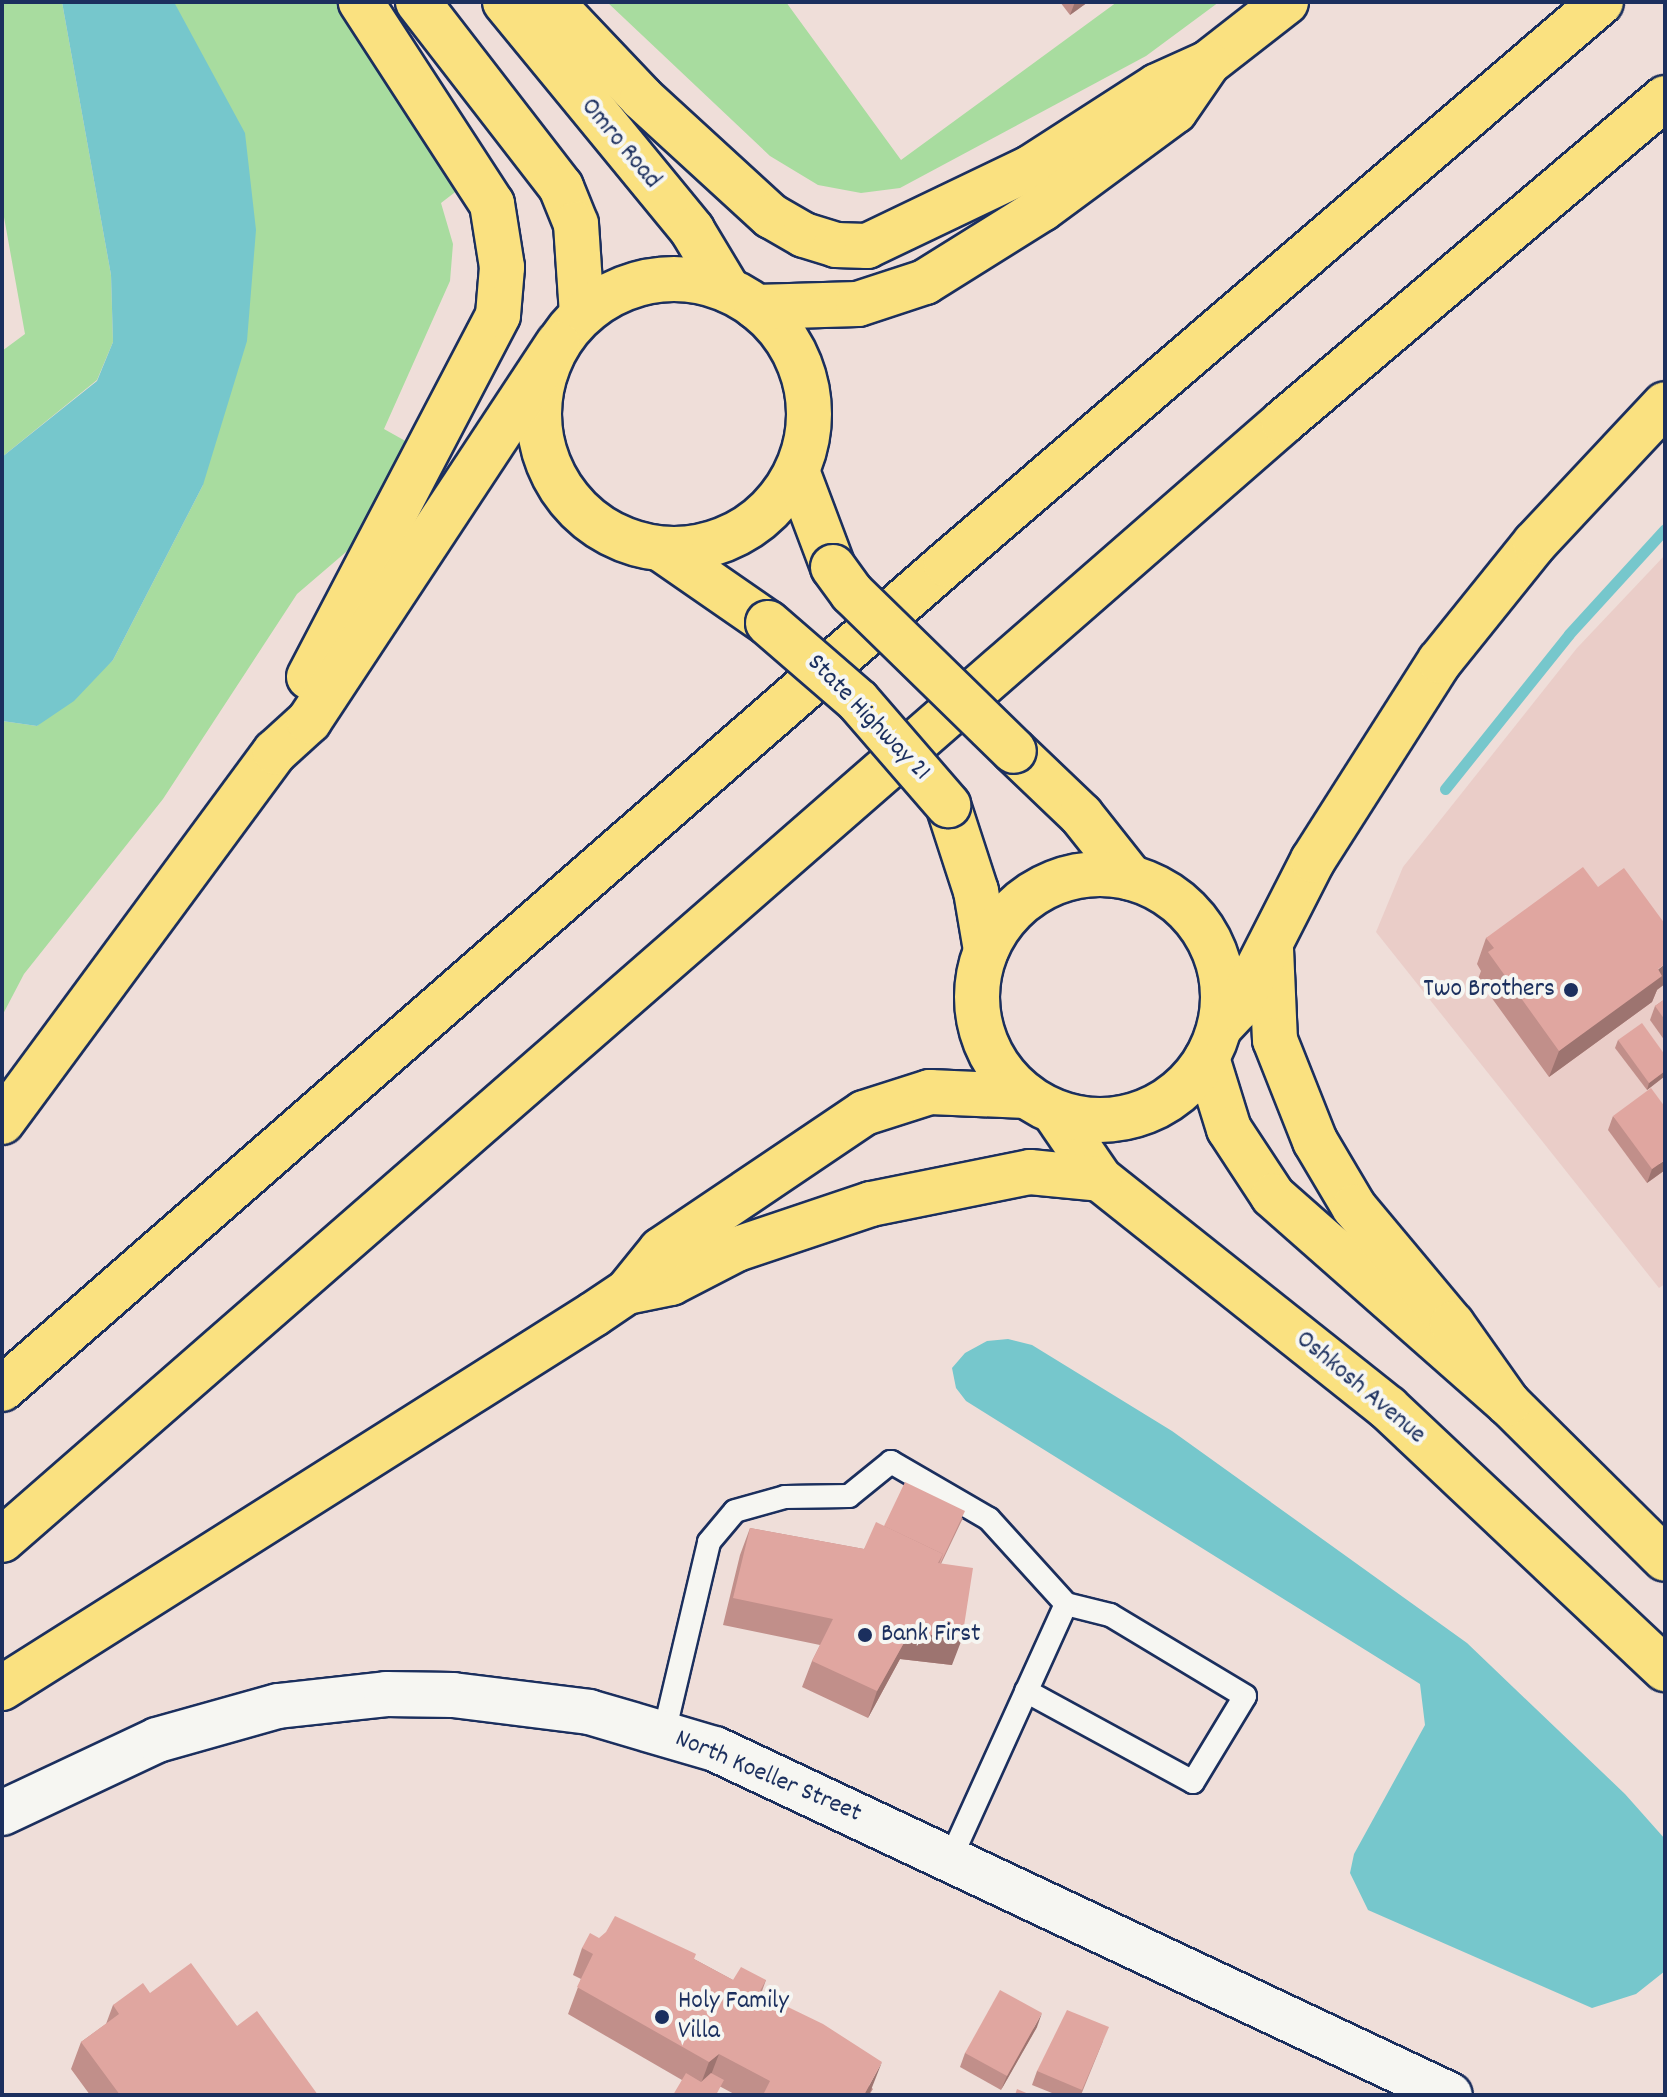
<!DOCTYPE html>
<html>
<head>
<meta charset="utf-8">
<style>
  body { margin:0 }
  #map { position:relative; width:1667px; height:2097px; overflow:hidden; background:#efded9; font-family:Dekko,sans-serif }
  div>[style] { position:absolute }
  .built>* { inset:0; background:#eacdc8 }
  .green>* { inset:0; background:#a8dc9f }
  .water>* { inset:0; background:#76c7cc }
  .stream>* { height:11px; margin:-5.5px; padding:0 5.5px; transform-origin:5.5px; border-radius:5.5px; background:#76c7cc }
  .roads { filter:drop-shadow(2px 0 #1b2f5e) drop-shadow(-2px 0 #1b2f5e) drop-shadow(0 2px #1b2f5e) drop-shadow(0 -2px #1b2f5e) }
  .service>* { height:22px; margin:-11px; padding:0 11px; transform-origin:11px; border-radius:11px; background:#f6f6f2 }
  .minor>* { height:44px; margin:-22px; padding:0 22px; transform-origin:22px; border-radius:22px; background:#f6f6f2 }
  .primary>* { height:44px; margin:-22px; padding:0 22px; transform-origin:22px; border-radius:22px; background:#fae180 }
  .trunk>* { height:44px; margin:-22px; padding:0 22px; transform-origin:22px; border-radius:22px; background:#fae180 }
  .trunk>.ring { margin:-22px; padding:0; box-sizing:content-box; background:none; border:44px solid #fae180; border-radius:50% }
  .motorway>* { height:44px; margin:-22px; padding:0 22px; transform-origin:22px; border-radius:22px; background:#fae180 }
  .bridges { filter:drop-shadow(2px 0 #1b2f5e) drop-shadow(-2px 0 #1b2f5e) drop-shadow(0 2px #1b2f5e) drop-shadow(0 -2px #1b2f5e) }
  .trunk-bridge>* { height:44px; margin:-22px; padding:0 22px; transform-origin:22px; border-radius:22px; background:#fae180 }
  .wall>* { inset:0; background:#c18f8a }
  .shaded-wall>* { inset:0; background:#9d7470 }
  .building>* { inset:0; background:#e0a6a0 }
  .dots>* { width:22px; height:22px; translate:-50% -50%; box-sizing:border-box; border:4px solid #f6f6f2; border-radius:50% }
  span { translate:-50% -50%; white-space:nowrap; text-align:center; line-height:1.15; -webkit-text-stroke:8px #f6f6f2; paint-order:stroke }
  .street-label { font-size:26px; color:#1b2f5e }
  .poi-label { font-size:26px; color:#1b2f5e }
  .right { translate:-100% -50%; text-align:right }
  .left { translate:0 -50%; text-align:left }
  .frame { position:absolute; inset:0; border:4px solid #1b2f5e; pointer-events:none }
</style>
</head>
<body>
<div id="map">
  <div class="built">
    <i style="clip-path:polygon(1665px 555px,1665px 1284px,1659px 1288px,1376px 932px,1403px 867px,1577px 648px)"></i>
  </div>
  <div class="green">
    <i style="clip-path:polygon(2px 2px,62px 2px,111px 275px,113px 342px,97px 380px,2px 457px,2px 351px,25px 334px,2px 206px)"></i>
    <i style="clip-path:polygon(174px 2px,341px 2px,463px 186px,441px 203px,453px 244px,450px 281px,384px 429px,409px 443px,360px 540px,297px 594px,163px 799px,24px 974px,2px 1016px,2px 721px,37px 726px,113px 660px,203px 485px)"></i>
    <i style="clip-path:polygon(607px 2px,786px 2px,901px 160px,1117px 2px,1219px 2px,1146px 56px,900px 188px,861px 193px,818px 185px,770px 156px)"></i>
  </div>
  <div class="water">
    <i style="clip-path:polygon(62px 2px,174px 2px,245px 133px,256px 230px,247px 341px,203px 485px,113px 660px,74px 701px,37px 726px,2px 721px,2px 457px,97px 381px,113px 342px,111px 275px)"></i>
    <i style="clip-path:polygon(1008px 1339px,1032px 1345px,1172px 1431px,1467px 1643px,1625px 1794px,1665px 1839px,1665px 1971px,1636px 1994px,1592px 2008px,1368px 1910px,1350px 1873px,1354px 1854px,1425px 1725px,1420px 1684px,966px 1401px,956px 1388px,952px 1368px,965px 1353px,987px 1341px)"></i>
  </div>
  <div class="stream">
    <i style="left:1445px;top:789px;width:198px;rotate:-51.3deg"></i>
    <i style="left:1569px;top:634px;width:142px;rotate:-47.6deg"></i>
  </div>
  <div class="roads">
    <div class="service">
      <i style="left:1026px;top:1691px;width:190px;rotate:28.6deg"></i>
      <i style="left:1193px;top:1782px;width:100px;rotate:-58.8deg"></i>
      <i style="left:1245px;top:1696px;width:157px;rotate:-149deg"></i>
      <i style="left:1110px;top:1615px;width:45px;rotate:-166deg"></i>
      <i style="left:664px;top:1733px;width:196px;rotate:-76.7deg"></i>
      <i style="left:709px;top:1542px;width:40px;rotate:-50deg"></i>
      <i style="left:735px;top:1511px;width:52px;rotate:-15.6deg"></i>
      <i style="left:785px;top:1497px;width:64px;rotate:-0.9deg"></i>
      <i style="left:849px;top:1496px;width:54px;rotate:-39deg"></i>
      <i style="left:891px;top:1462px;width:113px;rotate:30.2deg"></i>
      <i style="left:989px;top:1519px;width:115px;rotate:47.8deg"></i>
      <i style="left:1066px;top:1604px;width:281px;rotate:114.4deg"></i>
    </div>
    <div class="minor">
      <i style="left:2px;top:1813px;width:171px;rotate:-25.2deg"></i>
      <i style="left:157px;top:1740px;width:126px;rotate:-15.7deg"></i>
      <i style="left:278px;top:1706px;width:109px;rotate:-6.3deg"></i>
      <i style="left:386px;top:1694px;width:67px;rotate:0.9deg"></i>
      <i style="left:453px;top:1695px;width:137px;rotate:7.1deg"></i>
      <i style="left:589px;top:1712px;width:131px;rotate:16.4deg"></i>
      <i style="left:715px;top:1749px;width:812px;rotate:25.21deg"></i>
    </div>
    <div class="primary">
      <i style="left:1207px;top:1058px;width:74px;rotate:72.8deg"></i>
      <i style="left:1229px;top:1129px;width:80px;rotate:56.7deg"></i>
      <i style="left:1273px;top:1196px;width:313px;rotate:41.4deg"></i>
      <i style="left:1508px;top:1403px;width:221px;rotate:44.8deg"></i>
      <i style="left:1055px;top:1113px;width:80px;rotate:55.7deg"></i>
      <i style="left:1100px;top:1179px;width:368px;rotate:38.5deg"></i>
      <i style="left:1388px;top:1408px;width:381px;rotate:43.3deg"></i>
    </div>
    <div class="trunk">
      <i style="left:418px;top:2px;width:234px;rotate:52.3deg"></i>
      <i style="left:561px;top:187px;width:40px;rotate:68deg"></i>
      <i style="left:576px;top:224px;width:90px;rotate:86.2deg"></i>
      <i style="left:505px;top:2px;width:295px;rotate:50.6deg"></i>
      <i style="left:692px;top:230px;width:70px;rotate:59deg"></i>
      <i class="ring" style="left:539px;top:279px;width:226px;height:226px"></i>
      <i style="left:797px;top:471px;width:103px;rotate:69.4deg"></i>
      <i style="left:661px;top:549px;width:130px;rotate:34.7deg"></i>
      <i style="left:1014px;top:751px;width:93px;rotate:43.7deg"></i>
      <i style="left:1081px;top:815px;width:80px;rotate:51.6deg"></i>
      <i style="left:948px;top:805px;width:90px;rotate:72deg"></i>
      <i style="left:976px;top:891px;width:60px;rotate:80.4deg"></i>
      <i class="ring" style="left:977px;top:874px;width:202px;height:202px"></i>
    </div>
    <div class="motorway">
      <i style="left:551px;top:2px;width:132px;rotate:46.5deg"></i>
      <i style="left:642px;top:98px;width:175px;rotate:42.5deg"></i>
      <i style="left:771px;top:216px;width:38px;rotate:30deg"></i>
      <i style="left:804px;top:235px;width:34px;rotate:17deg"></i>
      <i style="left:836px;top:245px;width:31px;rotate:2deg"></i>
      <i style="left:867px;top:246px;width:181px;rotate:-25.6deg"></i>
      <i style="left:1030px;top:168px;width:151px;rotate:-32.8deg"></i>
      <i style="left:1157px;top:86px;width:56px;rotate:-24.3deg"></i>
      <i style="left:1208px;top:63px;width:99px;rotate:-38deg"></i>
      <i style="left:756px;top:307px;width:102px;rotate:-1.7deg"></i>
      <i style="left:858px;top:304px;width:71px;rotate:-18.2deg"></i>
      <i style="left:925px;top:282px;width:138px;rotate:-32deg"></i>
      <i style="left:1042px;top:209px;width:165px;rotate:-36.4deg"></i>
      <i style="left:1175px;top:111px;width:58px;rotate:-55.5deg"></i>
      <i style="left:309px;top:677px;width:408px;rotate:-62.4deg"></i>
      <i style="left:498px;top:315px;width:48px;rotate:-85.2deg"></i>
      <i style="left:502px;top:267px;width:64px;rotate:-99deg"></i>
      <i style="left:492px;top:204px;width:241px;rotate:-123deg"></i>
      <i style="left:1271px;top:949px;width:91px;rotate:87.5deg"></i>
      <i style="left:1275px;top:1040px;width:109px;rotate:68.4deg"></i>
      <i style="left:1315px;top:1141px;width:77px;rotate:59.4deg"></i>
      <i style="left:1354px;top:1207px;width:153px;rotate:50.1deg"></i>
      <i style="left:1452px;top:1324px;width:97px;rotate:54.7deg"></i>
      <i style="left:1220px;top:1027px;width:25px;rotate:-47deg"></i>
      <i style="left:1237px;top:1009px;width:167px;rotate:-63deg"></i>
      <i style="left:1313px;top:860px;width:236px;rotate:-57.5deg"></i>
      <i style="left:1440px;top:661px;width:151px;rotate:-51.2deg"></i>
      <i style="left:1535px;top:543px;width:190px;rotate:-46.9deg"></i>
      <i style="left:2px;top:1122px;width:460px;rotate:-53.6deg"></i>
      <i style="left:275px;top:752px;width:46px;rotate:-42.4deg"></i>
      <i style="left:309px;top:721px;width:452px;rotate:-56.6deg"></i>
      <i style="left:627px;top:1292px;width:45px;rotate:-11.6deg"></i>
      <i style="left:671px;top:1283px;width:74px;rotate:-27.3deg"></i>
      <i style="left:737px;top:1249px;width:141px;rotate:-18.6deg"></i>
      <i style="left:871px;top:1204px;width:162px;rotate:-11.4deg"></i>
      <i style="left:1030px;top:1172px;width:70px;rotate:5.7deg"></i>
      <i style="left:2px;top:1389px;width:1254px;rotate:-41.15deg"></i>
      <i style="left:946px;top:564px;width:863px;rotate:-40.63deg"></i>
      <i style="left:2px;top:1540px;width:1700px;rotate:-41.11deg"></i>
      <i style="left:1283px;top:422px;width:501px;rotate:-40.3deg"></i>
      <i style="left:2px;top:1688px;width:700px;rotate:-32.28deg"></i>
      <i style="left:594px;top:1314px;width:40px;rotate:-34deg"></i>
      <i style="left:627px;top:1292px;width:54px;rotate:-51deg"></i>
      <i style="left:661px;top:1250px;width:245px;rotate:-34deg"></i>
      <i style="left:864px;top:1113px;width:69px;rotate:-17.7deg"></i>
      <i style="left:930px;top:1092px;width:96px;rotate:2.4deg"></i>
    </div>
  </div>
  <div class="bridges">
    <div class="trunk-bridge">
      <i style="left:833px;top:567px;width:32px;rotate:54deg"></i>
      <i style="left:852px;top:593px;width:226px;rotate:44.3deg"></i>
      <i style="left:768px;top:623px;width:119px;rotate:40.9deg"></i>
      <i style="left:858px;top:701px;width:138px;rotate:49.1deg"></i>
    </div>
  </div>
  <div class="wall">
    <i style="clip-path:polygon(1060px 2px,1088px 2px,1070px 15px)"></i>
    <i style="clip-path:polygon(1598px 887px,1657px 990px,1652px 1002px,1549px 1077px,1478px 979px,1481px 971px,1477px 964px,1486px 938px)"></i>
    <i style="clip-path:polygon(1665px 999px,1665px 1041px,1650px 1020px,1655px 1006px)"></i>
    <i style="clip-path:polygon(1618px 1040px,1665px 1055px,1665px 1076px,1647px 1090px,1615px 1048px)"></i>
    <i style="clip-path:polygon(1613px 1116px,1665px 1170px,1647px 1183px,1608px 1130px)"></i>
    <i style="clip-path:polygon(963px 1518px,941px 1564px,952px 1665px,900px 1659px,868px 1718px,802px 1687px,812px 1661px,820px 1645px,723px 1625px,740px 1555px,750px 1528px,864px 1549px,884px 1526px)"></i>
    <i style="clip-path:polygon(599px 1938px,694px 1959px,733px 1980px,766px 1980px,761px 1994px,873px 2089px,869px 2095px,736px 2095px,721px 2087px,682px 2080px,568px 2014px,581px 1979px,573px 1975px,582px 1948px)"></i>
    <i style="clip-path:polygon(150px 1993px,237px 2026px,318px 2095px,90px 2095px,71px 2069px,81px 2042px,106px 2024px,113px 2005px)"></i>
    <i style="clip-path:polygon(1037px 2027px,1001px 2090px,960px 2067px,965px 2053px)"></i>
    <i style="clip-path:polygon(1103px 2041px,1081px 2095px,1057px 2095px,1032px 2085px,1037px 2071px)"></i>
  </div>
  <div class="shaded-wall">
    <i style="clip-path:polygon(1075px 2px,1088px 2px,1070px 15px)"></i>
    <i style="clip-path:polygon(1665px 964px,1665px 984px,1657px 990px,1652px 1002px,1549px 1077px,1559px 1051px)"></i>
    <i style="clip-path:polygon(1665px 1071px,1665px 1076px,1647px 1090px,1649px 1083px)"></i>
    <i style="clip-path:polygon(1665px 1160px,1665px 1170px,1647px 1183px,1652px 1169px)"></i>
    <i style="clip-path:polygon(910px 1632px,962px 1639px,952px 1665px,900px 1659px,868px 1718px,877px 1691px)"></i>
    <i style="clip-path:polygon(1042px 2013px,1037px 2027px,1001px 2090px,1007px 2076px)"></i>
    <i style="clip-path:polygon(719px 2054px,709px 2080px,699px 2089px,709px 2062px)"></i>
    <i style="clip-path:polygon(882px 2062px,869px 2095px,864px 2095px)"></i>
  </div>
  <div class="building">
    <i style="clip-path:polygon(1583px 867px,1598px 887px,1624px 868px,1665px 924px,1665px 964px,1658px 969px,1662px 976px,1559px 1051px,1488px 952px,1494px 948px,1486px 938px)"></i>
    <i style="clip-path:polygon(1665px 999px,1665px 1020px,1655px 1006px)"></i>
    <i style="clip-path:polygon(1642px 1023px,1665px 1055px,1665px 1071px,1649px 1083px,1618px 1040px)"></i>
    <i style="clip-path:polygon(1651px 1088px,1665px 1107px,1665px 1160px,1652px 1169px,1613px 1116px)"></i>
    <i style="clip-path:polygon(905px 1482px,965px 1511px,940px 1564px,939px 1564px,943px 1554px,884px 1526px)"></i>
    <i style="clip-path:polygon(876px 1522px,943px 1554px,938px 1563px,973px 1568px,962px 1639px,910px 1632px,877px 1691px,812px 1661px,833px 1619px,733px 1598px,750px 1528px,864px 1549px)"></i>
    <i style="clip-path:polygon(615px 1916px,696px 1954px,694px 1959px,733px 1980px,741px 1967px,766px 1980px,759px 1993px,823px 2024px,882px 2062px,864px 2095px,763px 2095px,770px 2081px,719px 2054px,709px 2062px,577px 1987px,593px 1954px,582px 1948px,590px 1933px,599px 1938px,606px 1932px)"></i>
    <i style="clip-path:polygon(191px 1963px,237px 2026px,257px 2011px,318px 2095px,120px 2095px,81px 2042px,119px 2014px,113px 2005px,143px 1983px,150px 1993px)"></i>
    <i style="clip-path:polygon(1000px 1990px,1042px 2013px,1007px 2076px,965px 2053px)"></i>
    <i style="clip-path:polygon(1067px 2010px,1109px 2027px,1082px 2090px,1037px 2071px)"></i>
    <i style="clip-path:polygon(686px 2073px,701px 2082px,711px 2073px,724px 2080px,716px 2095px,673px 2095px)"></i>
    <i style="clip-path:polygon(1017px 2089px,1031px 2095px,1015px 2095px)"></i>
  </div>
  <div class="dots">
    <i style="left:1571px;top:990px;background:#1b2f5e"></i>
    <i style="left:865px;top:1635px;background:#1b2f5e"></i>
    <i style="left:662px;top:2017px;background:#1b2f5e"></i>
  </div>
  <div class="street-label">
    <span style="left:620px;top:144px;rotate:50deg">Omro Road</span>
    <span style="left:868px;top:718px;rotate:46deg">State Highway 21</span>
    <span style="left:1360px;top:1388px;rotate:40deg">Oshkosh Avenue</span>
    <span style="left:768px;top:1777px;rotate:23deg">North Koeller Street</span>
  </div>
  <div class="poi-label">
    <span class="right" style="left:1555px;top:990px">Two Brothers</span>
    <span class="left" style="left:881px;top:1635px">Bank First</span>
    <span class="left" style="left:678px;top:2017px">Holy Family<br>Villa</span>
  </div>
  <div class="frame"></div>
</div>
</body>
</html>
